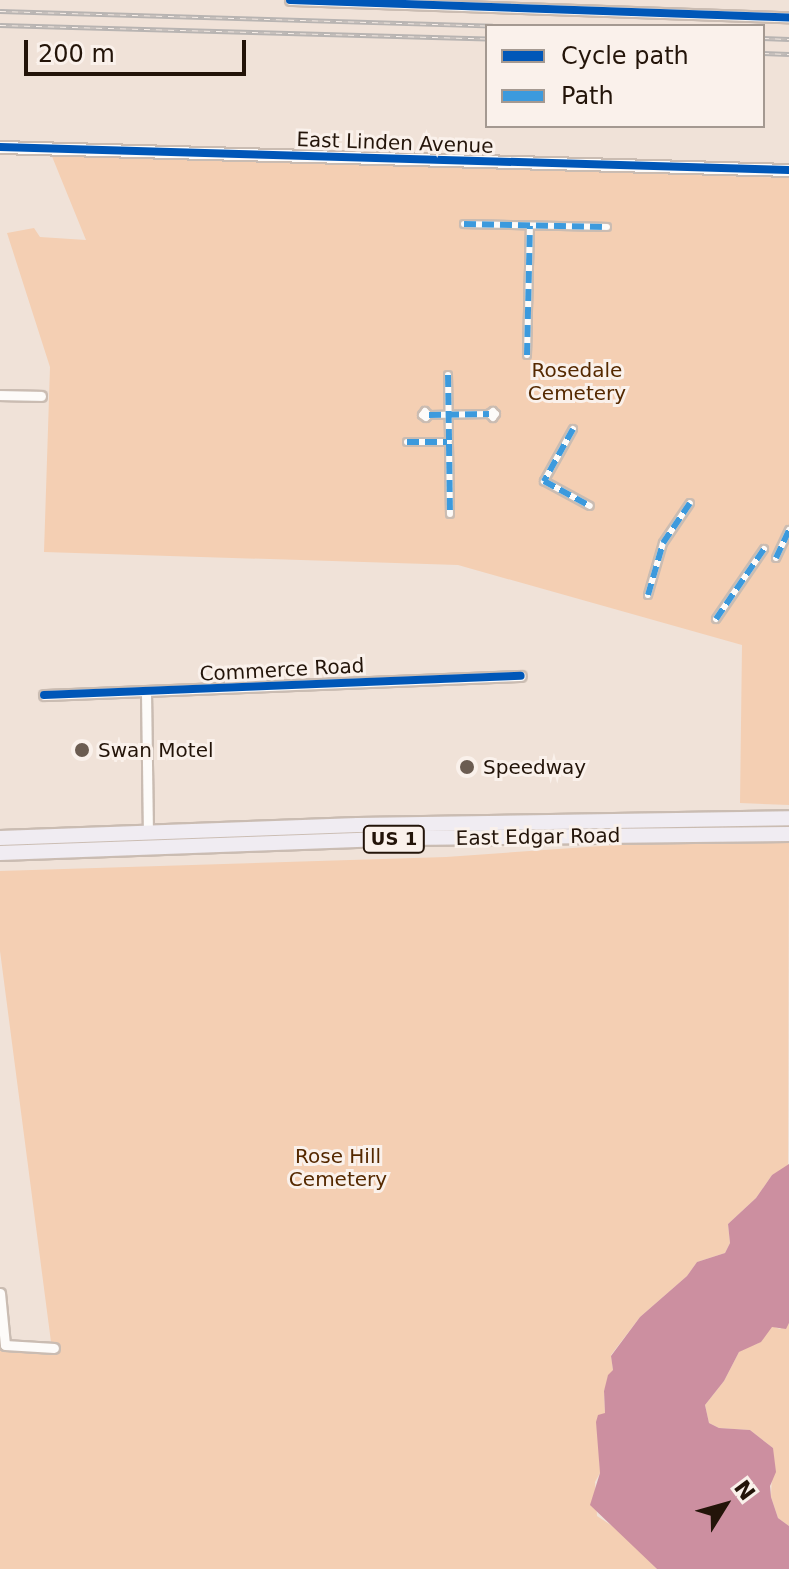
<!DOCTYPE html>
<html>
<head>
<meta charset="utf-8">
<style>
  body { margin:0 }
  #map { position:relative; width:789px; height:1569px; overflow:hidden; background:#f0e2d8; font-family:"DejaVu Sans",sans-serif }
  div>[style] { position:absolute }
  .green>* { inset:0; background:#f4cfb3 }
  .water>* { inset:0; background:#cc8fa0 }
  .roads { filter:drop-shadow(2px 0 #cabcb2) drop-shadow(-2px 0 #cabcb2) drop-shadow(0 2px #cabcb2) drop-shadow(0 -2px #cabcb2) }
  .pedestrian>* { height:6px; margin:-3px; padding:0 3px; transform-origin:3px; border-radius:3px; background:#fdfbf9 }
  .minor>* { height:9px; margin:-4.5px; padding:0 4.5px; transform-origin:4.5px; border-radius:4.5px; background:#fdfbf9 }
  .tertiary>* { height:11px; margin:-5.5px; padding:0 5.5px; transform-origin:5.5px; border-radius:5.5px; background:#fdfbf9 }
  .trunk>* { height:14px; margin:-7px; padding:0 7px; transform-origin:7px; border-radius:7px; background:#f0ecf2 }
  .rail>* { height:5px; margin-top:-2.5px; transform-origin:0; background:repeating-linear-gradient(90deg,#faf1eb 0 6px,#b8b4b2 0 12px); box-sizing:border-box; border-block:2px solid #b8b4b2 }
  .quiet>* { height:6px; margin-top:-3px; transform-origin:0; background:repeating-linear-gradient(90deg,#3c9add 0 12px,transparent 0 18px) }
  .cycleway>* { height:8px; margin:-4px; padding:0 4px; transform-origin:4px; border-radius:4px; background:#0057b8 }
  .dots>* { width:22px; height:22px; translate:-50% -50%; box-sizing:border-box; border:4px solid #faf1eb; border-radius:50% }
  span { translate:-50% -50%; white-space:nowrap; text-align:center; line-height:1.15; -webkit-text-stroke:6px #faf1eb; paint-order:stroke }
  .shield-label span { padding:2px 6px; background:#faf1eb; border:2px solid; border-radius:6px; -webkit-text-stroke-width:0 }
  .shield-label { font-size:18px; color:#231409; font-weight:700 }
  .street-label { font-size:20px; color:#231409 }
  .park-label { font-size:20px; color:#552900 }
  .poi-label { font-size:20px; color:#231409 }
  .left { translate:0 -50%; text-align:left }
  .legend { position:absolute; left:485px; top:24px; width:280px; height:104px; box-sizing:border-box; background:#faf1eb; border:2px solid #a49991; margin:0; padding:10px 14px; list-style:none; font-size:24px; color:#231409 }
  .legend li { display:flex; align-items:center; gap:16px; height:40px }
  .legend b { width:40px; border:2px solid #a49991 }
  .north { position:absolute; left:685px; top:1465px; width:80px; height:80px; -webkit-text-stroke:6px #faf1eb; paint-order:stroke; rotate:53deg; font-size:22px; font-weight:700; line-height:32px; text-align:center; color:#231409 }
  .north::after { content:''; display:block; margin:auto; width:28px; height:36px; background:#231409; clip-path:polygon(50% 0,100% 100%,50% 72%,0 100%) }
  .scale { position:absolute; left:24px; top:40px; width:222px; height:36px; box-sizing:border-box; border:4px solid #231409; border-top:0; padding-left:10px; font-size:24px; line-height:28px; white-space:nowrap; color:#231409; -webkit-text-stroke:6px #faf1eb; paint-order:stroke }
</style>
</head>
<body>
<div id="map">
  <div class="green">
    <i style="clip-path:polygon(51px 154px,789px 178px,789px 805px,740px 803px,742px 645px,458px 565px,44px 552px,50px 367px,7px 233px,34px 228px,40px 237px,86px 240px)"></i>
    <i style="clip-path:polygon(789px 842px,788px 1167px,772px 1175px,756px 1198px,728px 1224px,730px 1243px,725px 1253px,697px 1262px,687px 1276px,640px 1317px,611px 1355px,613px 1370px,604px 1391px,605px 1413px,599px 1428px,600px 1473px,595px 1482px,597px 1516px,620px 1531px,657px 1569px,0 1569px,0 1339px,51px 1342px,0 951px,0 871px,446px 857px,644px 843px)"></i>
    <i style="clip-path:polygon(789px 1323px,789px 1526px,778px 1518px,771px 1497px,773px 1448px,750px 1430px,719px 1428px,709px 1423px,705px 1405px,724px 1381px,739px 1352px,749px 1345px,757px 1344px,772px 1326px,780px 1329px)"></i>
  </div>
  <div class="water">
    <i style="clip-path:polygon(789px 1164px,789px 1323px,786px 1329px,772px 1327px,761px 1342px,739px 1352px,724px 1381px,705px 1405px,709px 1423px,719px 1428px,750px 1430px,773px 1448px,776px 1472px,770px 1486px,771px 1497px,778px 1518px,789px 1526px,789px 1569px,657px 1569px,590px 1505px,600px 1473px,596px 1422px,598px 1415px,605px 1413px,604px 1391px,608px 1375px,613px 1370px,611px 1356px,640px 1317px,687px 1276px,697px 1262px,725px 1253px,730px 1243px,728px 1224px,756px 1198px,772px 1175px)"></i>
  </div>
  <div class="roads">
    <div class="pedestrian">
      <i style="left:464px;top:224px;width:143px;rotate:1.2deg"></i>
      <i style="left:527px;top:355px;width:129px;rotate:-88.7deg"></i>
      <i style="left:448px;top:375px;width:65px;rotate:89.1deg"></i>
      <i style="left:425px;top:411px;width:6px;rotate:45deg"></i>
      <i style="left:429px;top:415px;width:4px;rotate:135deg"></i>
      <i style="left:426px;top:418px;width:5px;rotate:-143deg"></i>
      <i style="left:422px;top:415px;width:5px;rotate:-53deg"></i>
      <i style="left:493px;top:411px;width:4px;rotate:45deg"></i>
      <i style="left:496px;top:414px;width:5px;rotate:127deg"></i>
      <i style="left:493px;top:418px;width:6px;rotate:-135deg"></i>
      <i style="left:489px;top:414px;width:5px;rotate:-37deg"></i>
      <i style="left:429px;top:415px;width:60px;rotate:-1deg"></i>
      <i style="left:573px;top:429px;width:60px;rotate:119.1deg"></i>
      <i style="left:544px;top:481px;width:52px;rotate:28.5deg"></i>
      <i style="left:407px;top:442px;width:40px"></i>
      <i style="left:449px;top:444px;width:70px;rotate:89.2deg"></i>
      <i style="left:776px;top:558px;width:31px;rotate:-65deg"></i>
      <i style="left:648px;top:595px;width:54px;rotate:-73.9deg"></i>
      <i style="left:663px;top:543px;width:48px;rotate:-56deg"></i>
      <i style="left:716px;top:619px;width:85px;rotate:-55.6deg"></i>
    </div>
    <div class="minor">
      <i style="left:290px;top:0;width:499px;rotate:2deg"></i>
      <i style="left:0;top:395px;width:41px;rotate:1.4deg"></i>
      <i style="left:146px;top:692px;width:141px;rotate:89.2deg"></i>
      <i style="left:44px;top:695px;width:477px;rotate:-2.3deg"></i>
      <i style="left:0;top:1293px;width:52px;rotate:84.5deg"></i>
      <i style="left:5px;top:1345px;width:49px;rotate:3.5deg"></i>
    </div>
    <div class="tertiary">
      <i style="left:0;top:147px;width:789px;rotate:1.67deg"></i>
    </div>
    <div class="trunk">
      <i style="left:0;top:838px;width:358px;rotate:-2.1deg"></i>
      <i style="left:358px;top:825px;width:431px;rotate:-0.9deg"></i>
      <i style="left:0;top:853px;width:405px;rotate:-2.1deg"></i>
      <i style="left:405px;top:838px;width:384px;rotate:-0.6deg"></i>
    </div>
  </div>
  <div class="rail">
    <i style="left:0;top:11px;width:493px;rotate:1.7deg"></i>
    <i style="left:0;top:25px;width:487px;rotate:1.6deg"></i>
    <i style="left:763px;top:38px;width:26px;rotate:2deg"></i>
    <i style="left:763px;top:53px;width:26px;rotate:2deg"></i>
  </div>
  <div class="quiet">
    <i style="left:464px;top:224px;width:143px;rotate:1.2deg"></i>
    <i style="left:527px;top:355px;width:129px;rotate:-88.7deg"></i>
    <i style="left:448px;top:375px;width:65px;rotate:89.1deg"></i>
    <i style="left:429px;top:415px;width:60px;rotate:-1deg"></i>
    <i style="left:573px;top:429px;width:60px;rotate:119.1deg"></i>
    <i style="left:544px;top:481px;width:52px;rotate:28.5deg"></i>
    <i style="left:407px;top:442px;width:40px"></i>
    <i style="left:449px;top:444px;width:70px;rotate:89.2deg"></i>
    <i style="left:776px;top:558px;width:31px;rotate:-65deg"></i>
    <i style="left:648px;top:595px;width:54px;rotate:-73.9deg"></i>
    <i style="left:663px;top:543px;width:48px;rotate:-56deg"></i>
    <i style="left:716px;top:619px;width:85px;rotate:-55.6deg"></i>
  </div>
  <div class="cycleway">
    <i style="left:290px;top:0;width:499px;rotate:2deg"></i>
    <i style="left:0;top:147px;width:789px;rotate:1.67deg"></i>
    <i style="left:44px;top:695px;width:477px;rotate:-2.3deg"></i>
  </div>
  <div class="dots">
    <i style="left:82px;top:750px;background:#6b5c51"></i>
    <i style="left:467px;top:767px;background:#6b5c51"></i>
  </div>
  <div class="shield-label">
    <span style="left:394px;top:839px">US 1</span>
  </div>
  <div class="street-label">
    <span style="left:395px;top:143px;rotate:2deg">East Linden Avenue</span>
    <span style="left:282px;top:670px;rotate:-3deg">Commerce Road</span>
    <span style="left:538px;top:837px;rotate:-1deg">East Edgar Road</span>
  </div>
  <div class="park-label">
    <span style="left:577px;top:382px">Rosedale<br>Cemetery</span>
    <span style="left:338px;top:1168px">Rose Hill<br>Cemetery</span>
  </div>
  <div class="poi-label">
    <span class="left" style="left:98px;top:750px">Swan Motel</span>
    <span class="left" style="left:483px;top:767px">Speedway</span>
  </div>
  <ul class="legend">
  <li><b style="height:10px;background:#0057b8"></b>Cycle path</li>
  <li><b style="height:10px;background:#3c9add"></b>Path</li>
  </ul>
  <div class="north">N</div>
  <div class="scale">200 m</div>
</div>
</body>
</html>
